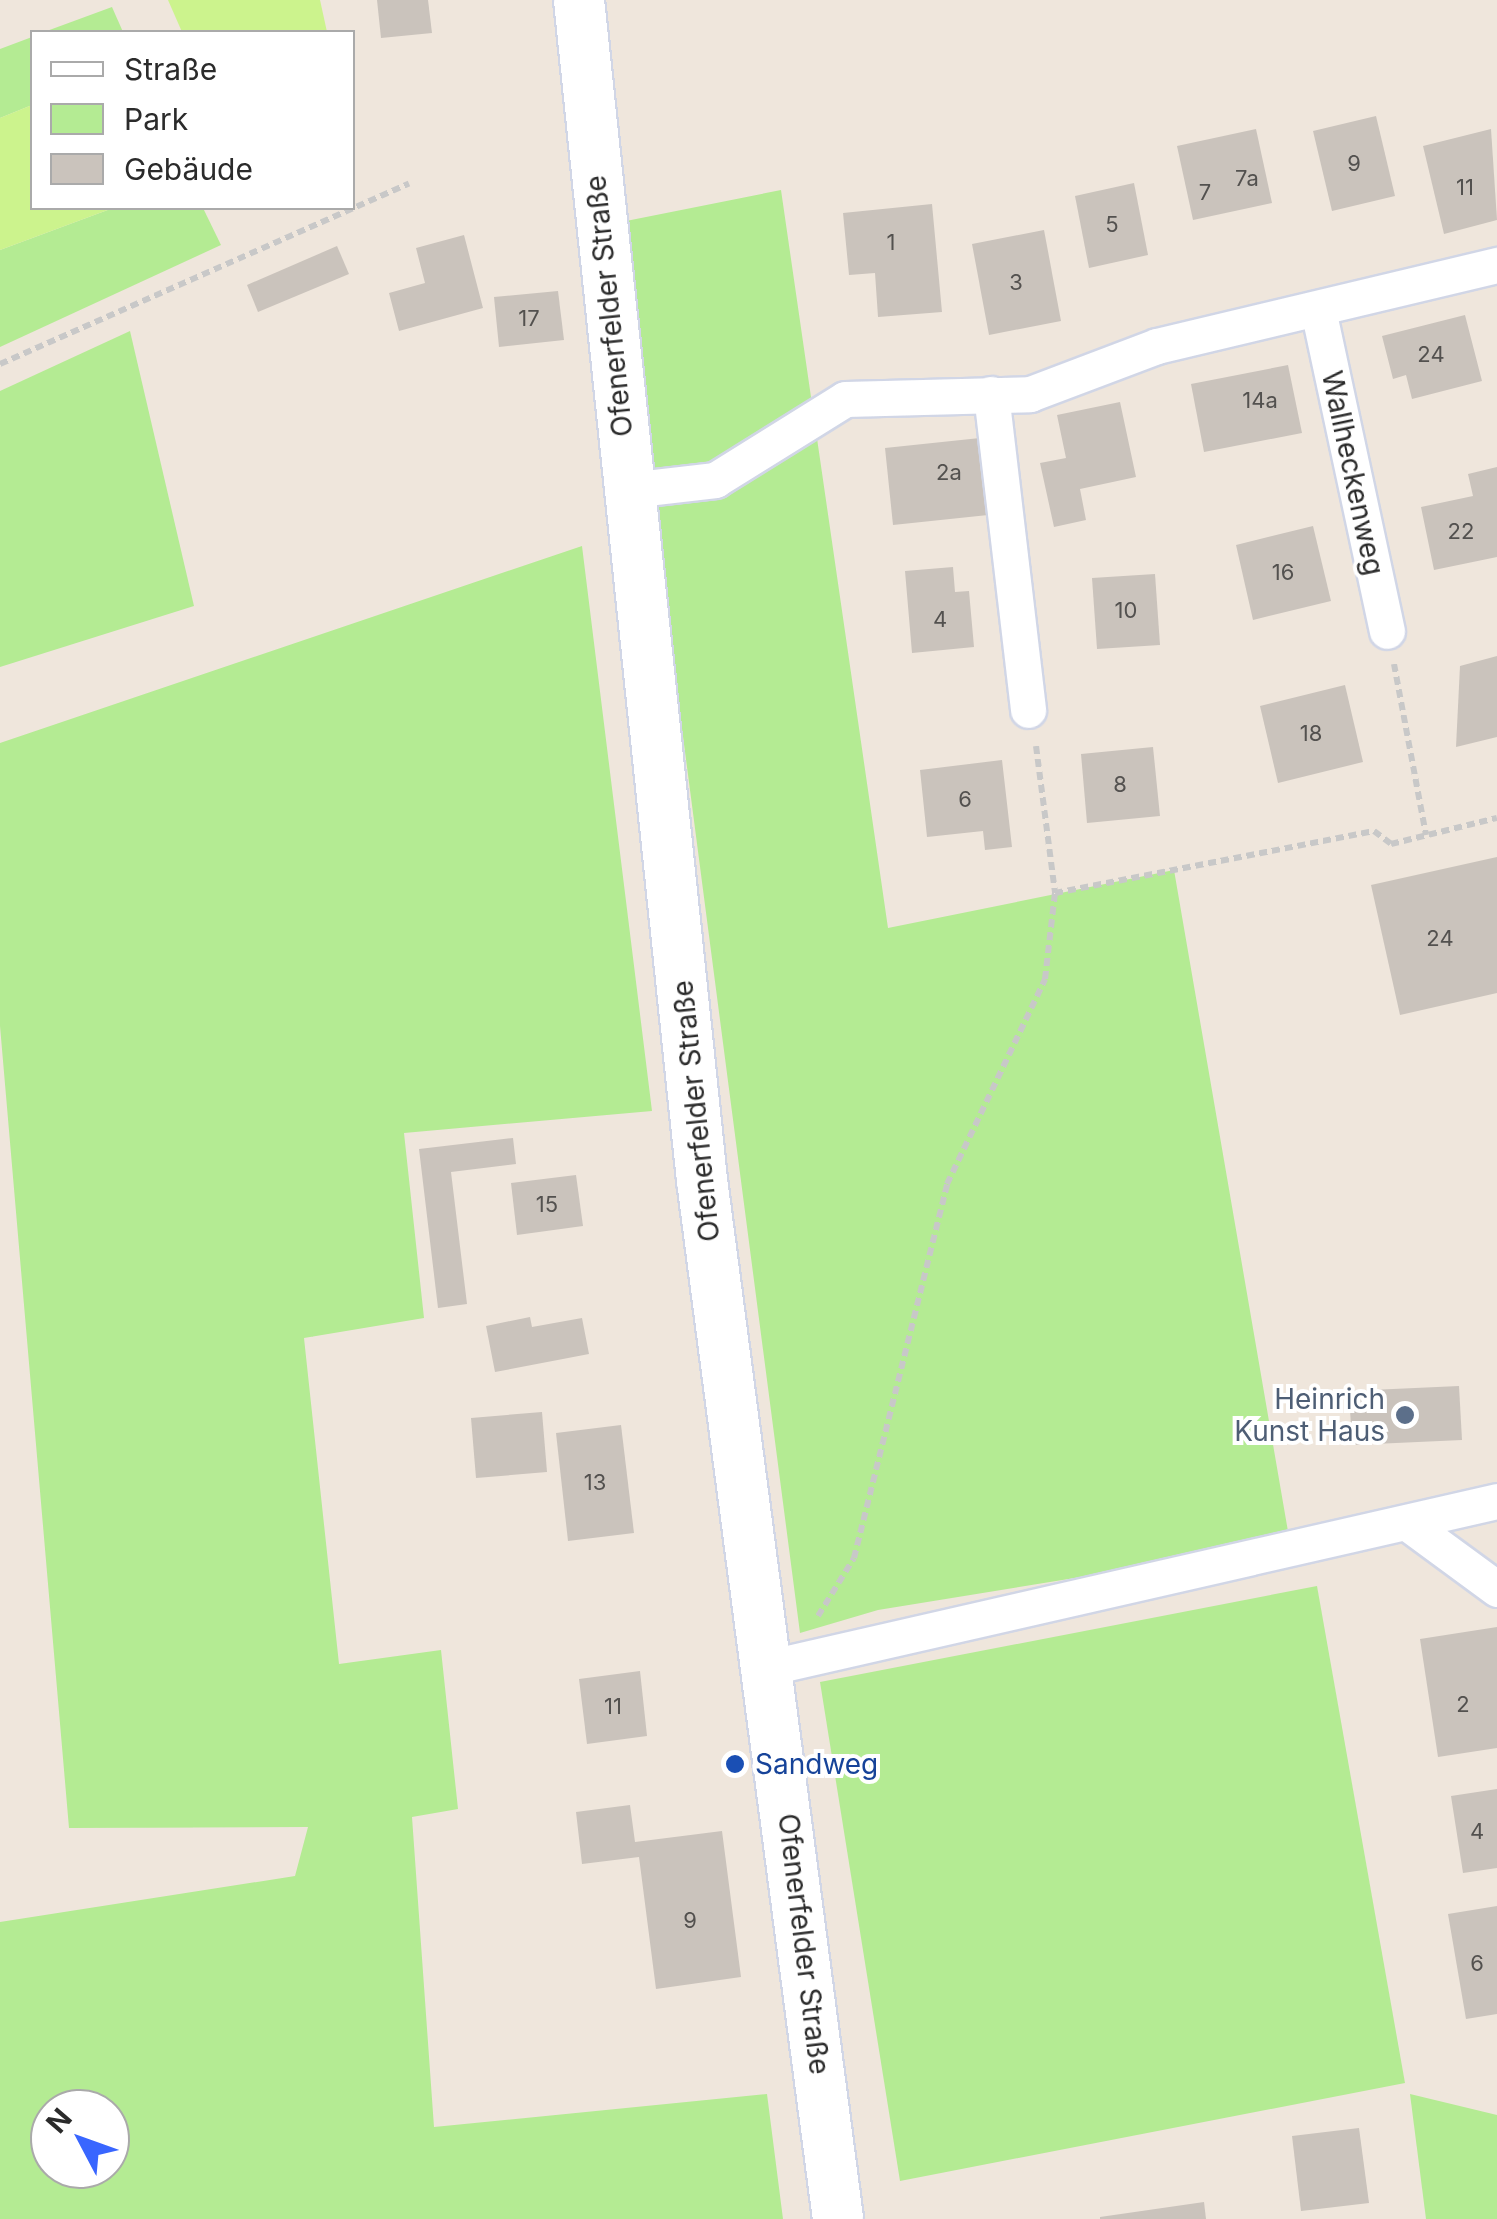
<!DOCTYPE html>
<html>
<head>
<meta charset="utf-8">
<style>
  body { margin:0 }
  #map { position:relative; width:1497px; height:2219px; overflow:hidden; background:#efe6dc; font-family:Inter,sans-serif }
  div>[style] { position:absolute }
  .green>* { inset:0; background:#b4eb93 }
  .pitch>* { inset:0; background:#ccf38d }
  .building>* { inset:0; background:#cac3bc }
  .path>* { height:6px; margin-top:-3px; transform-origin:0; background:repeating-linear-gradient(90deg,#c8c8c8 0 8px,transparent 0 13px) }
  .roads { filter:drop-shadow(2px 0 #d1d6e6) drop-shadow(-2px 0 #d1d6e6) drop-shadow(0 2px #d1d6e6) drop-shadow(0 -2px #d1d6e6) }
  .street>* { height:35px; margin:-17.5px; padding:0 17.5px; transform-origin:17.5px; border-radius:17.5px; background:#fff }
  .secondary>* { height:50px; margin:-25px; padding:0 25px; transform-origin:25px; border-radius:25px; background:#fff }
  .dots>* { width:28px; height:28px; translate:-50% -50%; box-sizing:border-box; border:5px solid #fff; border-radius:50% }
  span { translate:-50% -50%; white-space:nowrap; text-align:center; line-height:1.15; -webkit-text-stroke:8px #fff; paint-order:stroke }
  .number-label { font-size:22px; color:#53514f }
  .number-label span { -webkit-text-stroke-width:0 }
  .street-label { font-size:28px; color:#2b2b2b }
  .service-label { font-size:28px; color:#4e5e75 }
  .right { translate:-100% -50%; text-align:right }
  .transit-label { font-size:28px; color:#164399 }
  .left { translate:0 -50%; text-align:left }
  .legend { position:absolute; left:30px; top:30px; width:325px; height:180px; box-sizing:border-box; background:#fff; border:2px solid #aaa; margin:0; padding:12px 18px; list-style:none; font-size:30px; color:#2b2b2b }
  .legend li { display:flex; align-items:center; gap:20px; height:50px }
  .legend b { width:50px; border:2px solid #aaa }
  .north { position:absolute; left:30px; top:2089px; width:100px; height:100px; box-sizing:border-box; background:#fff; border:2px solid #aaa; border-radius:50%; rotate:311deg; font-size:28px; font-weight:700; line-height:40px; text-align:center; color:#2b2b2b }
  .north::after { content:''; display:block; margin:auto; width:35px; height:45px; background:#3966ff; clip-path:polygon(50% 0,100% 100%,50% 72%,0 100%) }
</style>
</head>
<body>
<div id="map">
  <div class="green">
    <i style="clip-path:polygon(112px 7px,123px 32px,44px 32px)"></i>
    <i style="clip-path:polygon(32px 37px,32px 105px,0 118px,0 49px)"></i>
    <i style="clip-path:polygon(781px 190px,888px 928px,1174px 870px,1290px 1543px,878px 1610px,800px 1633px,616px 223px)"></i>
    <i style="clip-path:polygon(113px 208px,203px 208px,221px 245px,0 347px,0 250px)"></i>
    <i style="clip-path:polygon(130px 331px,194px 606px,0 667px,0 391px)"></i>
    <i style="clip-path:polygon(evenodd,582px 546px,652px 1111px,404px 1133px,424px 1318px,304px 1338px,339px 1664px,441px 1650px,458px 1809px,412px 1817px,434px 2127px,767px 2094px,783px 2219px,0 2219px,0 1922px,295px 1876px,308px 1827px,69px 1828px,0 1026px,0 743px,582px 546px,50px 2109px,110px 2109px,110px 2169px,50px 2169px,50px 2109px)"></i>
    <i style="clip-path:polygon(1317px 1586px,1405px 2083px,900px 2181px,820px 1682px)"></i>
    <i style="clip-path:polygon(1410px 2094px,1497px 2115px,1497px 2219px,1426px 2219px)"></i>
  </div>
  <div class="pitch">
    <i style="clip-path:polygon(168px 0,320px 0,327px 32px,182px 32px)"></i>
    <i style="clip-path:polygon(32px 105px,32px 208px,113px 208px,0 250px,0 118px)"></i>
  </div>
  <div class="building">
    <i style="clip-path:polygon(377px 0,428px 0,432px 33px,381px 38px)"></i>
    <i style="clip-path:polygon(1376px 116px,1395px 196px,1332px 211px,1313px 131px)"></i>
    <i style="clip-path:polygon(1256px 129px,1272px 203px,1193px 220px,1177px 146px)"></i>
    <i style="clip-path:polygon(1491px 129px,1497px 220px,1444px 234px,1423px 146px)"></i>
    <i style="clip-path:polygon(1134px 183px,1148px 255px,1089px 268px,1075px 196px)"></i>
    <i style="clip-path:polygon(932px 204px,942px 312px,878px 317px,875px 273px,849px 275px,843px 213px)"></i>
    <i style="clip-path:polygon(1044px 230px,1061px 321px,989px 335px,972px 244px)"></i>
    <i style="clip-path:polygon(464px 235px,483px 308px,399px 331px,389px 293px,425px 283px,416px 248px)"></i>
    <i style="clip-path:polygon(337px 246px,349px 274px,258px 312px,247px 285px)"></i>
    <i style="clip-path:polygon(558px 291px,564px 340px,499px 347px,494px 297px)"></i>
    <i style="clip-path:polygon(1465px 315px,1482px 381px,1412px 399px,1406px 375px,1393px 379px,1382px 336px)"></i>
    <i style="clip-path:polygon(1288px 365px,1302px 433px,1204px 452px,1191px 384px)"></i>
    <i style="clip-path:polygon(1120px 402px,1136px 477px,1080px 489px,1086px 520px,1054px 527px,1040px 463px,1066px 458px,1057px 415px)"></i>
    <i style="clip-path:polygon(980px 438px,988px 515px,893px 525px,885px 448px)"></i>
    <i style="clip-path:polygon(1497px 467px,1497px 557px,1434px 570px,1421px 507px,1473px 496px,1468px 474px)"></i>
    <i style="clip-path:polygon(1313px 526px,1331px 601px,1253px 620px,1236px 545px)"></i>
    <i style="clip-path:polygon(953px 567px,955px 592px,969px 591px,974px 647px,912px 653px,905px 571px)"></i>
    <i style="clip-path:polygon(1155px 574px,1160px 645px,1097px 649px,1092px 578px)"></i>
    <i style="clip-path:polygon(1497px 656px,1497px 737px,1456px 747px,1460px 666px)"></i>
    <i style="clip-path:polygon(1345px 685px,1363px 762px,1278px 783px,1260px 706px)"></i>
    <i style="clip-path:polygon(1153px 747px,1160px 816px,1087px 823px,1081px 754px)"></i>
    <i style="clip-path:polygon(1002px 760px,1012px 847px,985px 850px,983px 831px,927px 837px,920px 770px)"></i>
    <i style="clip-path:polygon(1497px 857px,1497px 993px,1400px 1015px,1371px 885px)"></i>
    <i style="clip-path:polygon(513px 1138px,516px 1164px,451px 1172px,467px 1304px,438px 1308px,419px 1149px)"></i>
    <i style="clip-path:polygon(576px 1175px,583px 1226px,517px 1235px,511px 1183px)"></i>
    <i style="clip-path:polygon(530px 1317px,532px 1327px,582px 1318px,589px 1354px,495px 1372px,486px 1326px)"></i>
    <i style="clip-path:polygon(1459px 1386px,1462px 1440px,1352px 1445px,1349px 1391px)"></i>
    <i style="clip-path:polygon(542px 1412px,547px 1472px,476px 1478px,471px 1418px)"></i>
    <i style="clip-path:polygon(621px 1425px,634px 1533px,568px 1541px,556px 1433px)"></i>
    <i style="clip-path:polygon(1497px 1627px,1497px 1748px,1438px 1757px,1420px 1639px)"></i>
    <i style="clip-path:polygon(640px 1671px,647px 1736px,587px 1744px,579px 1679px)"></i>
    <i style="clip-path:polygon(1497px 1789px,1497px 1868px,1463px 1873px,1451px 1796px)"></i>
    <i style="clip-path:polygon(630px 1805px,635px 1842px,722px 1831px,741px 1977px,656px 1989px,639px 1857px,582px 1864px,576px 1812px)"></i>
    <i style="clip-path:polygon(1497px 1906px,1497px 2014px,1466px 2019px,1448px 1914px)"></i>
    <i style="clip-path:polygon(1359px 2128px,1369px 2203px,1301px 2211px,1292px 2136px)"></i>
    <i style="clip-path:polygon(1204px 2202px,1206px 2219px,1100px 2219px,1100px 2217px)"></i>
  </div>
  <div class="path">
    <i style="left:0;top:364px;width:447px;rotate:-23.8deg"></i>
    <i style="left:1394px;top:664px;width:174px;rotate:79.4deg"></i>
    <i style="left:1036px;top:746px;width:148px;rotate:82.6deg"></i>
    <i style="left:1055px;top:893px;width:325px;rotate:-11deg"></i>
    <i style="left:1374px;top:831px;width:21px;rotate:37deg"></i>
    <i style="left:1391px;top:844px;width:109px;rotate:-13.8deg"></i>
    <i style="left:818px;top:1616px;width:68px;rotate:-58.2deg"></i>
    <i style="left:854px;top:1558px;width:385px;rotate:-76deg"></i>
    <i style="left:947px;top:1184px;width:227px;rotate:-64.4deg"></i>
    <i style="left:1045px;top:979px;width:87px;rotate:-83.4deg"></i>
  </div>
  <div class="roads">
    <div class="street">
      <i style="left:1319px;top:314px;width:324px;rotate:77.9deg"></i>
      <i style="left:991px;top:394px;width:318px;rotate:83.3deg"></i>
      <i style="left:629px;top:490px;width:87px;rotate:-6.6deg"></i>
      <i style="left:715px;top:480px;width:153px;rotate:-31.9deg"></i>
      <i style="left:845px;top:399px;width:185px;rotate:-1.5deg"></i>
      <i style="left:1030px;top:394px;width:136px;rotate:-20.7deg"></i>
      <i style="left:1157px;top:346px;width:350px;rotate:-13.4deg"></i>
      <i style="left:1410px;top:1525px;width:108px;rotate:36.3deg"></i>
      <i style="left:766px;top:1668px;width:750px;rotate:-12.87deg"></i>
    </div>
    <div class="secondary">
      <i style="left:579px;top:0;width:1186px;rotate:84.05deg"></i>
      <i style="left:702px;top:1180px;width:1048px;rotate:82.54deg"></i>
    </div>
  </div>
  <div class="dots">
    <i style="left:1405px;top:1415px;background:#5c6f8a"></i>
    <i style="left:735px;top:1764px;background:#1a4fb4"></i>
  </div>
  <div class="number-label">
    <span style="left:1354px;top:164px">9</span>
    <span style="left:1247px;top:179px">7a</span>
    <span style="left:1465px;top:188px">11</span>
    <span style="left:1205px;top:193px">7</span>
    <span style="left:1112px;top:225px">5</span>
    <span style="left:891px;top:243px">1</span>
    <span style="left:1016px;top:283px">3</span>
    <span style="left:529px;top:319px">17</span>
    <span style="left:1431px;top:355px">24</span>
    <span style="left:1260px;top:401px">14a</span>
    <span style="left:949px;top:473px">2a</span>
    <span style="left:1461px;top:532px">22</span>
    <span style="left:1283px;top:573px">16</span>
    <span style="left:1126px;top:611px">10</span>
    <span style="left:940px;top:620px">4</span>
    <span style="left:1311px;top:734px">18</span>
    <span style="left:1120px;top:785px">8</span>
    <span style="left:965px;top:800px">6</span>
    <span style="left:1440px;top:939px">24</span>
    <span style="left:547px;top:1205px">15</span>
    <span style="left:595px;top:1483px">13</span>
    <span style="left:1463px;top:1705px">2</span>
    <span style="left:613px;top:1707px">11</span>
    <span style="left:1477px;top:1832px">4</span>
    <span style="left:690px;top:1921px">9</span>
    <span style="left:1477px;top:1964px">6</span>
  </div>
  <div class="street-label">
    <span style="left:609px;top:306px;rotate:-96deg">Ofenerfelder Straße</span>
    <span style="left:1353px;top:473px;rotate:78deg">Wallheckenweg</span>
    <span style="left:696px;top:1111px;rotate:-96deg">Ofenerfelder Straße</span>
    <span style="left:804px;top:1944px;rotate:83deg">Ofenerfelder Straße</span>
  </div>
  <div class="service-label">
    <span class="right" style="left:1385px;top:1415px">Heinrich<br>Kunst Haus</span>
  </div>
  <div class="transit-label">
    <span class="left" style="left:755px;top:1764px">Sandweg</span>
  </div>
  <ul class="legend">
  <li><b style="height:12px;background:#fff"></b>Straße</li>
  <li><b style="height:28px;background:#b4eb93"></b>Park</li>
  <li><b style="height:28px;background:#cac3bc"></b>Gebäude</li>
  </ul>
  <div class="north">N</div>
</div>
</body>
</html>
